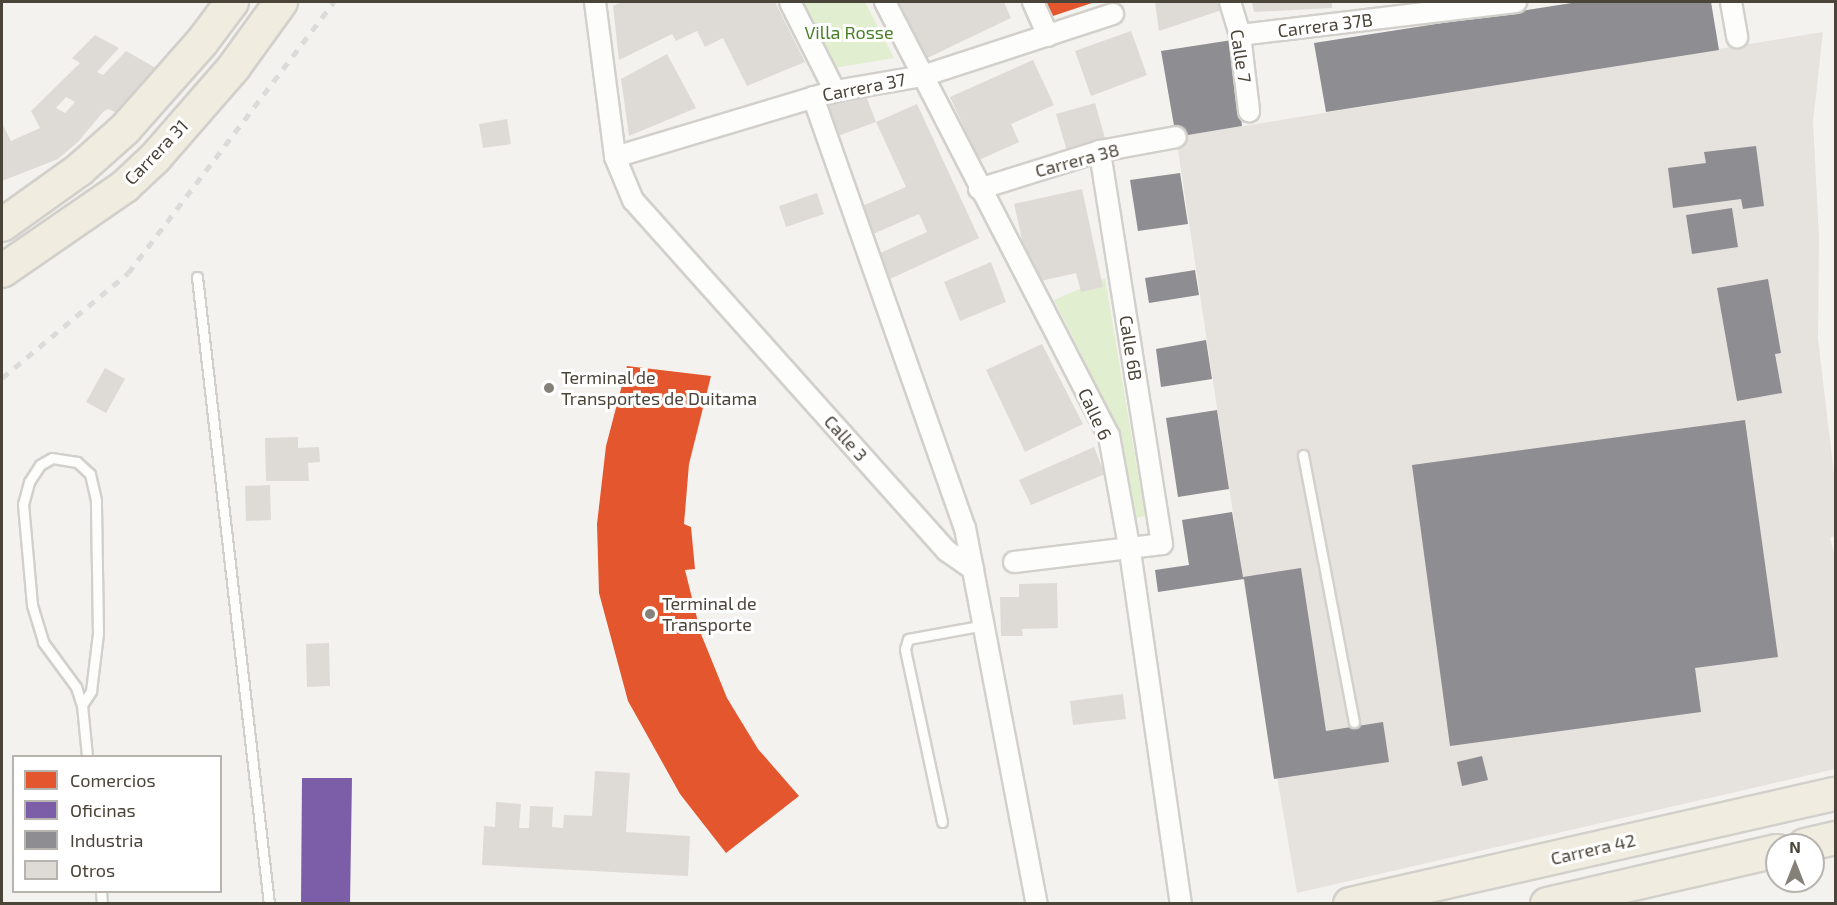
<!DOCTYPE html>
<html>
<head>
<meta charset="utf-8">
<style>
  body { margin:0 }
  #map { position:relative; width:1837px; height:905px; overflow:hidden; background:#f4f2ee; font-family:"Exo 2",sans-serif }
  div>[style] { position:absolute }
  .industrial>* { inset:0; background:#e6e2de }
  .green>* { inset:0; background:#e1eecf }
  .shops>* { inset:0; background:#e4572e }
  .offices>* { inset:0; background:#7b5ea7 }
  .industry>* { inset:0; background:#8d8d92 }
  .building>* { inset:0; background:#dedbd6 }
  .roads { filter:drop-shadow(2px 0 #d2d0cb) drop-shadow(-2px 0 #d2d0cb) drop-shadow(0 2px #d2d0cb) drop-shadow(0 -2px #d2d0cb) }
  .service>* { height:9px; margin:-4.5px; padding:0 4.5px; transform-origin:4.5px; border-radius:4.5px; background:#fdfdfc }
  .minor>* { height:20px; margin:-10px; padding:0 10px; transform-origin:10px; border-radius:10px; background:#fdfdfc }
  .trunk>* { height:32px; margin:-16px; padding:0 16px; transform-origin:16px; border-radius:16px; background:#f0ece0 }
  .rail>* { height:4.5px; margin-top:-2.25px; transform-origin:0; background:repeating-linear-gradient(90deg,#dbdbda 0 8px,transparent 0 16px) }
  .dots>* { width:16px; height:16px; translate:-50% -50%; box-sizing:border-box; border:3px solid #fff; border-radius:50% }
  span { translate:-50% -50%; white-space:nowrap; text-align:center; line-height:1.15; -webkit-text-stroke:6px #fff; paint-order:stroke }
  .street-label { font-size:18px; color:#4b4439 }
  .park-label { font-size:18px; color:#4a7f2a }
  .poi-label { font-size:18px; color:#4b4439 }
  .left { translate:0 -50%; text-align:left }
  .frame { position:absolute; inset:0; border:3px solid #4b4439; pointer-events:none }
  .legend { position:absolute; left:12px; top:755px; width:210px; height:138px; box-sizing:border-box; background:#fff; border:2px solid #b7b4b0; margin:0; padding:8px 10px; list-style:none; font-size:18px; color:#4b4439 }
  .legend li { display:flex; align-items:center; gap:12px; height:30px }
  .legend b { width:30px; border:2px solid #b7b4b0 }
  .north { position:absolute; left:1765px; top:833px; width:60px; height:60px; box-sizing:border-box; background:#fff; border:2px solid #b7b4b0; border-radius:50%; rotate:0deg; font-size:16px; font-weight:700; line-height:24px; text-align:center; color:#4b4439 }
  .north::after { content:''; display:block; margin:auto; width:21px; height:27px; background:#868178; clip-path:polygon(50% 0,100% 100%,50% 72%,0 100%) }
</style>
</head>
<body>
<div id="map">
  <div class="industrial">
    <i style="clip-path:polygon(1823px 32px,1813px 122px,1819px 237px,1818px 339px,1836px 491px,1835px 536px,1830px 538px,1836px 560px,1835px 769px,1297px 893px,1243px 579px,1176px 137px)"></i>
  </div>
  <div class="green">
    <i style="clip-path:polygon(800px 2px,865px 2px,894px 58px,834px 68px)"></i>
    <i style="clip-path:polygon(1105px 278px,1145px 516px,1133px 519px,1114px 420px,1054px 300px)"></i>
  </div>
  <div class="shops">
    <i style="clip-path:polygon(1046px 2px,1095px 2px,1053px 16px)"></i>
    <i style="clip-path:polygon(627px 366px,711px 376px,689px 464px,684px 524px,691px 527px,695px 569px,685px 570px,701px 634px,727px 698px,758px 749px,799px 796px,726px 853px,680px 794px,628px 701px,599px 593px,597px 524px,606px 446px)"></i>
  </div>
  <div class="offices">
    <i style="clip-path:polygon(302px 778px,352px 778px,350px 904px,301px 904px)"></i>
  </div>
  <div class="industry">
    <i style="clip-path:polygon(1578px 2px,1711px 2px,1719px 50px,1326px 112px,1314px 43px)"></i>
    <i style="clip-path:polygon(1232px 40px,1242px 126px,1176px 137px,1161px 51px)"></i>
    <i style="clip-path:polygon(1756px 146px,1764px 206px,1743px 209px,1741px 199px,1673px 208px,1668px 168px,1706px 163px,1704px 152px)"></i>
    <i style="clip-path:polygon(1180px 173px,1188px 224px,1138px 231px,1130px 180px)"></i>
    <i style="clip-path:polygon(1732px 208px,1738px 247px,1692px 254px,1686px 215px)"></i>
    <i style="clip-path:polygon(1195px 270px,1199px 295px,1149px 303px,1145px 278px)"></i>
    <i style="clip-path:polygon(1768px 279px,1781px 353px,1775px 354px,1782px 393px,1737px 401px,1717px 288px)"></i>
    <i style="clip-path:polygon(1206px 340px,1212px 379px,1161px 387px,1156px 349px)"></i>
    <i style="clip-path:polygon(1217px 410px,1229px 489px,1178px 497px,1166px 418px)"></i>
    <i style="clip-path:polygon(1745px 420px,1778px 657px,1695px 668px,1701px 712px,1450px 746px,1412px 465px)"></i>
    <i style="clip-path:polygon(1232px 512px,1243px 577px,1301px 568px,1326px 731px,1383px 722px,1389px 762px,1274px 779px,1244px 579px,1158px 592px,1155px 570px,1189px 565px,1182px 520px)"></i>
    <i style="clip-path:polygon(1482px 756px,1488px 780px,1462px 786px,1457px 762px)"></i>
  </div>
  <div class="building">
    <i style="clip-path:polygon(621px 2px,775px 2px,805px 62px,747px 86px,723px 38px,705px 47px,697px 31px,676px 41px,672px 34px,619px 60px,613px 6px)"></i>
    <i style="clip-path:polygon(896px 2px,1004px 2px,1011px 18px,923px 60px)"></i>
    <i style="clip-path:polygon(1155px 2px,1219px 2px,1222px 10px,1159px 31px)"></i>
    <i style="clip-path:polygon(1252px 2px,1332px 2px,1332px 8px,1254px 12px)"></i>
    <i style="clip-path:polygon(1131px 31px,1147px 75px,1091px 96px,1075px 51px)"></i>
    <i style="clip-path:polygon(evenodd,95px 35px,119px 48px,97px 72px,103px 75px,126px 51px,156px 68px,128px 103px,117px 113px,108px 109px,103px 112px,78px 142px,58px 159px,2px 181px,2px 123px,11px 141px,40px 128px,31px 111px,80px 63px,72px 58px,95px 35px,66px 97px,75px 102px,65px 113px,56px 108px,66px 97px)"></i>
    <i style="clip-path:polygon(667px 54px,696px 108px,629px 136px,621px 79px)"></i>
    <i style="clip-path:polygon(1033px 60px,1054px 105px,1011px 124px,1019px 142px,979px 160px,950px 97px)"></i>
    <i style="clip-path:polygon(863px 88px,876px 122px,835px 137px,822px 104px)"></i>
    <i style="clip-path:polygon(1095px 103px,1107px 145px,1067px 151px,1056px 114px)"></i>
    <i style="clip-path:polygon(917px 104px,979px 238px,890px 279px,880px 253px,927px 232px,919px 214px,873px 234px,862px 206px,906px 187px,876px 122px)"></i>
    <i style="clip-path:polygon(507px 119px,511px 144px,483px 148px,479px 124px)"></i>
    <i style="clip-path:polygon(1082px 189px,1103px 287px,1081px 292px,1076px 273px,1032px 283px,1014px 204px)"></i>
    <i style="clip-path:polygon(817px 193px,824px 214px,786px 227px,779px 206px)"></i>
    <i style="clip-path:polygon(991px 262px,1006px 302px,960px 321px,944px 282px)"></i>
    <i style="clip-path:polygon(1042px 344px,1083px 424px,1025px 452px,986px 370px)"></i>
    <i style="clip-path:polygon(105px 368px,125px 379px,106px 413px,86px 402px)"></i>
    <i style="clip-path:polygon(298px 437px,298px 448px,319px 447px,320px 462px,308px 463px,309px 481px,266px 481px,265px 438px)"></i>
    <i style="clip-path:polygon(1094px 447px,1105px 474px,1031px 505px,1019px 480px)"></i>
    <i style="clip-path:polygon(270px 485px,271px 520px,246px 521px,245px 486px)"></i>
    <i style="clip-path:polygon(1057px 583px,1058px 628px,1022px 629px,1023px 636px,1001px 636px,1000px 597px,1019px 597px,1019px 584px)"></i>
    <i style="clip-path:polygon(329px 643px,330px 686px,307px 687px,306px 644px)"></i>
    <i style="clip-path:polygon(1123px 694px,1126px 719px,1073px 725px,1070px 701px)"></i>
    <i style="clip-path:polygon(595px 771px,630px 773px,626px 832px,690px 836px,688px 876px,482px 865px,484px 826px,495px 827px,496px 802px,521px 804px,519px 828px,529px 828px,530px 806px,553px 807px,552px 827px,563px 828px,564px 815px,592px 816px)"></i>
  </div>
  <div class="roads">
    <div class="service">
      <i style="left:197px;top:277px;width:631px;rotate:83.45deg"></i>
      <i style="left:1303px;top:455px;width:272px;rotate:79.2deg"></i>
      <i style="left:82px;top:705px;width:17px;rotate:-57deg"></i>
      <i style="left:91px;top:691px;width:58px;rotate:-83.1deg"></i>
      <i style="left:98px;top:633px;width:133px;rotate:-90.9deg"></i>
      <i style="left:96px;top:500px;width:27px;rotate:-103deg"></i>
      <i style="left:90px;top:474px;width:18px;rotate:-137deg"></i>
      <i style="left:77px;top:462px;width:25px;rotate:-171deg"></i>
      <i style="left:52px;top:458px;width:14px;rotate:150deg"></i>
      <i style="left:40px;top:465px;width:20px;rotate:123deg"></i>
      <i style="left:29px;top:482px;width:23px;rotate:105deg"></i>
      <i style="left:23px;top:504px;width:101px;rotate:84.9deg"></i>
      <i style="left:32px;top:605px;width:39px;rotate:73deg"></i>
      <i style="left:43px;top:642px;width:56px;rotate:53.7deg"></i>
      <i style="left:76px;top:687px;width:19px;rotate:72deg"></i>
      <i style="left:82px;top:705px;width:51px;rotate:84.4deg"></i>
      <i style="left:942px;top:822px;width:177px;rotate:-102.1deg"></i>
      <i style="left:905px;top:649px;width:10px;rotate:-73deg"></i>
      <i style="left:908px;top:639px;width:77px;rotate:-10.4deg"></i>
      <i style="left:101px;top:892px;width:12px;rotate:85deg"></i>
    </div>
    <div class="minor">
      <i style="left:595px;top:2px;width:156px;rotate:82.6deg"></i>
      <i style="left:615px;top:157px;width:47px;rotate:67.3deg"></i>
      <i style="left:633px;top:200px;width:471px;rotate:48.2deg"></i>
      <i style="left:947px;top:551px;width:32px;rotate:35deg"></i>
      <i style="left:790px;top:2px;width:100px;rotate:63.2deg"></i>
      <i style="left:885px;top:2px;width:488px;rotate:62.7deg"></i>
      <i style="left:1109px;top:436px;width:117px;rotate:79.7deg"></i>
      <i style="left:1130px;top:551px;width:357px;rotate:81.8deg"></i>
      <i style="left:1033px;top:2px;width:37px;rotate:66deg"></i>
      <i style="left:1230px;top:2px;width:34px;rotate:73deg"></i>
      <i style="left:1240px;top:35px;width:77px;rotate:83.2deg"></i>
      <i style="left:1731px;top:2px;width:36px;rotate:80deg"></i>
      <i style="left:1240px;top:35px;width:278px;rotate:-6.8deg"></i>
      <i style="left:813px;top:97px;width:457px;rotate:70.6deg"></i>
      <i style="left:965px;top:528px;width:383px;rotate:79.2deg"></i>
      <i style="left:615px;top:157px;width:230px;rotate:-16.7deg"></i>
      <i style="left:835px;top:91px;width:89px;rotate:-9.7deg"></i>
      <i style="left:923px;top:76px;width:200px;rotate:-18.1deg"></i>
      <i style="left:979px;top:189px;width:127px;rotate:-17.4deg"></i>
      <i style="left:1100px;top:151px;width:77px;rotate:-10.4deg"></i>
      <i style="left:1014px;top:562px;width:149px;rotate:-6.9deg"></i>
      <i style="left:1162px;top:544px;width:398px;rotate:-99deg"></i>
    </div>
    <div class="trunk">
      <i style="left:2px;top:225px;width:95px;rotate:-35.5deg"></i>
      <i style="left:79px;top:170px;width:62px;rotate:-41.7deg"></i>
      <i style="left:125px;top:129px;width:116px;rotate:-48.5deg"></i>
      <i style="left:202px;top:42px;width:50px;rotate:-53.1deg"></i>
      <i style="left:2px;top:271px;width:150px;rotate:-34.6deg"></i>
      <i style="left:125px;top:186px;width:41px;rotate:-43deg"></i>
      <i style="left:155px;top:158px;width:121px;rotate:-49deg"></i>
      <i style="left:234px;top:67px;width:80px;rotate:-54.1deg"></i>
      <i style="left:1805px;top:845px;width:32px;rotate:-13deg"></i>
      <i style="left:1350px;top:904px;width:498px;rotate:-12.8deg"></i>
      <i style="left:1547px;top:904px;width:236px;rotate:-13deg"></i>
    </div>
  </div>
  <div class="rail">
    <i style="left:2px;top:378px;width:164px;rotate:-39.8deg"></i>
    <i style="left:128px;top:273px;width:340px;rotate:-52.8deg"></i>
  </div>
  <div class="dots">
    <i style="left:549px;top:388px;background:#868178"></i>
    <i style="left:650px;top:614px;background:#868178"></i>
  </div>
  <div class="street-label">
    <span style="left:1325px;top:25px;rotate:-7deg">Carrera 37B</span>
    <span style="left:1241px;top:56px;rotate:81deg">Calle 7</span>
    <span style="left:864px;top:87px;rotate:-11deg">Carrera 37</span>
    <span style="left:156px;top:152px;rotate:-46deg">Carrera 31</span>
    <span style="left:1077px;top:160px;rotate:-15deg">Carrera 38</span>
    <span style="left:1131px;top:348px;rotate:81deg">Calle 6B</span>
    <span style="left:1095px;top:414px;rotate:65deg">Calle 6</span>
    <span style="left:846px;top:438px;rotate:48deg">Calle 3</span>
    <span style="left:1593px;top:849px;rotate:-13deg">Carrera 42</span>
  </div>
  <div class="park-label">
    <span style="left:849px;top:32px">Villa Rosse</span>
  </div>
  <div class="poi-label">
    <span class="left" style="left:561px;top:388px">Terminal de<br>Transportes de Duitama</span>
    <span class="left" style="left:662px;top:614px">Terminal de<br>Transporte</span>
  </div>
  <div class="frame"></div>
  <ul class="legend">
  <li><b style="height:16px;background:#e4572e"></b>Comercios</li>
  <li><b style="height:16px;background:#7b5ea7"></b>Oficinas</li>
  <li><b style="height:16px;background:#8d8d92"></b>Industria</li>
  <li><b style="height:16px;background:#dedbd6"></b>Otros</li>
  </ul>
  <div class="north">N</div>
</div>
</body>
</html>
